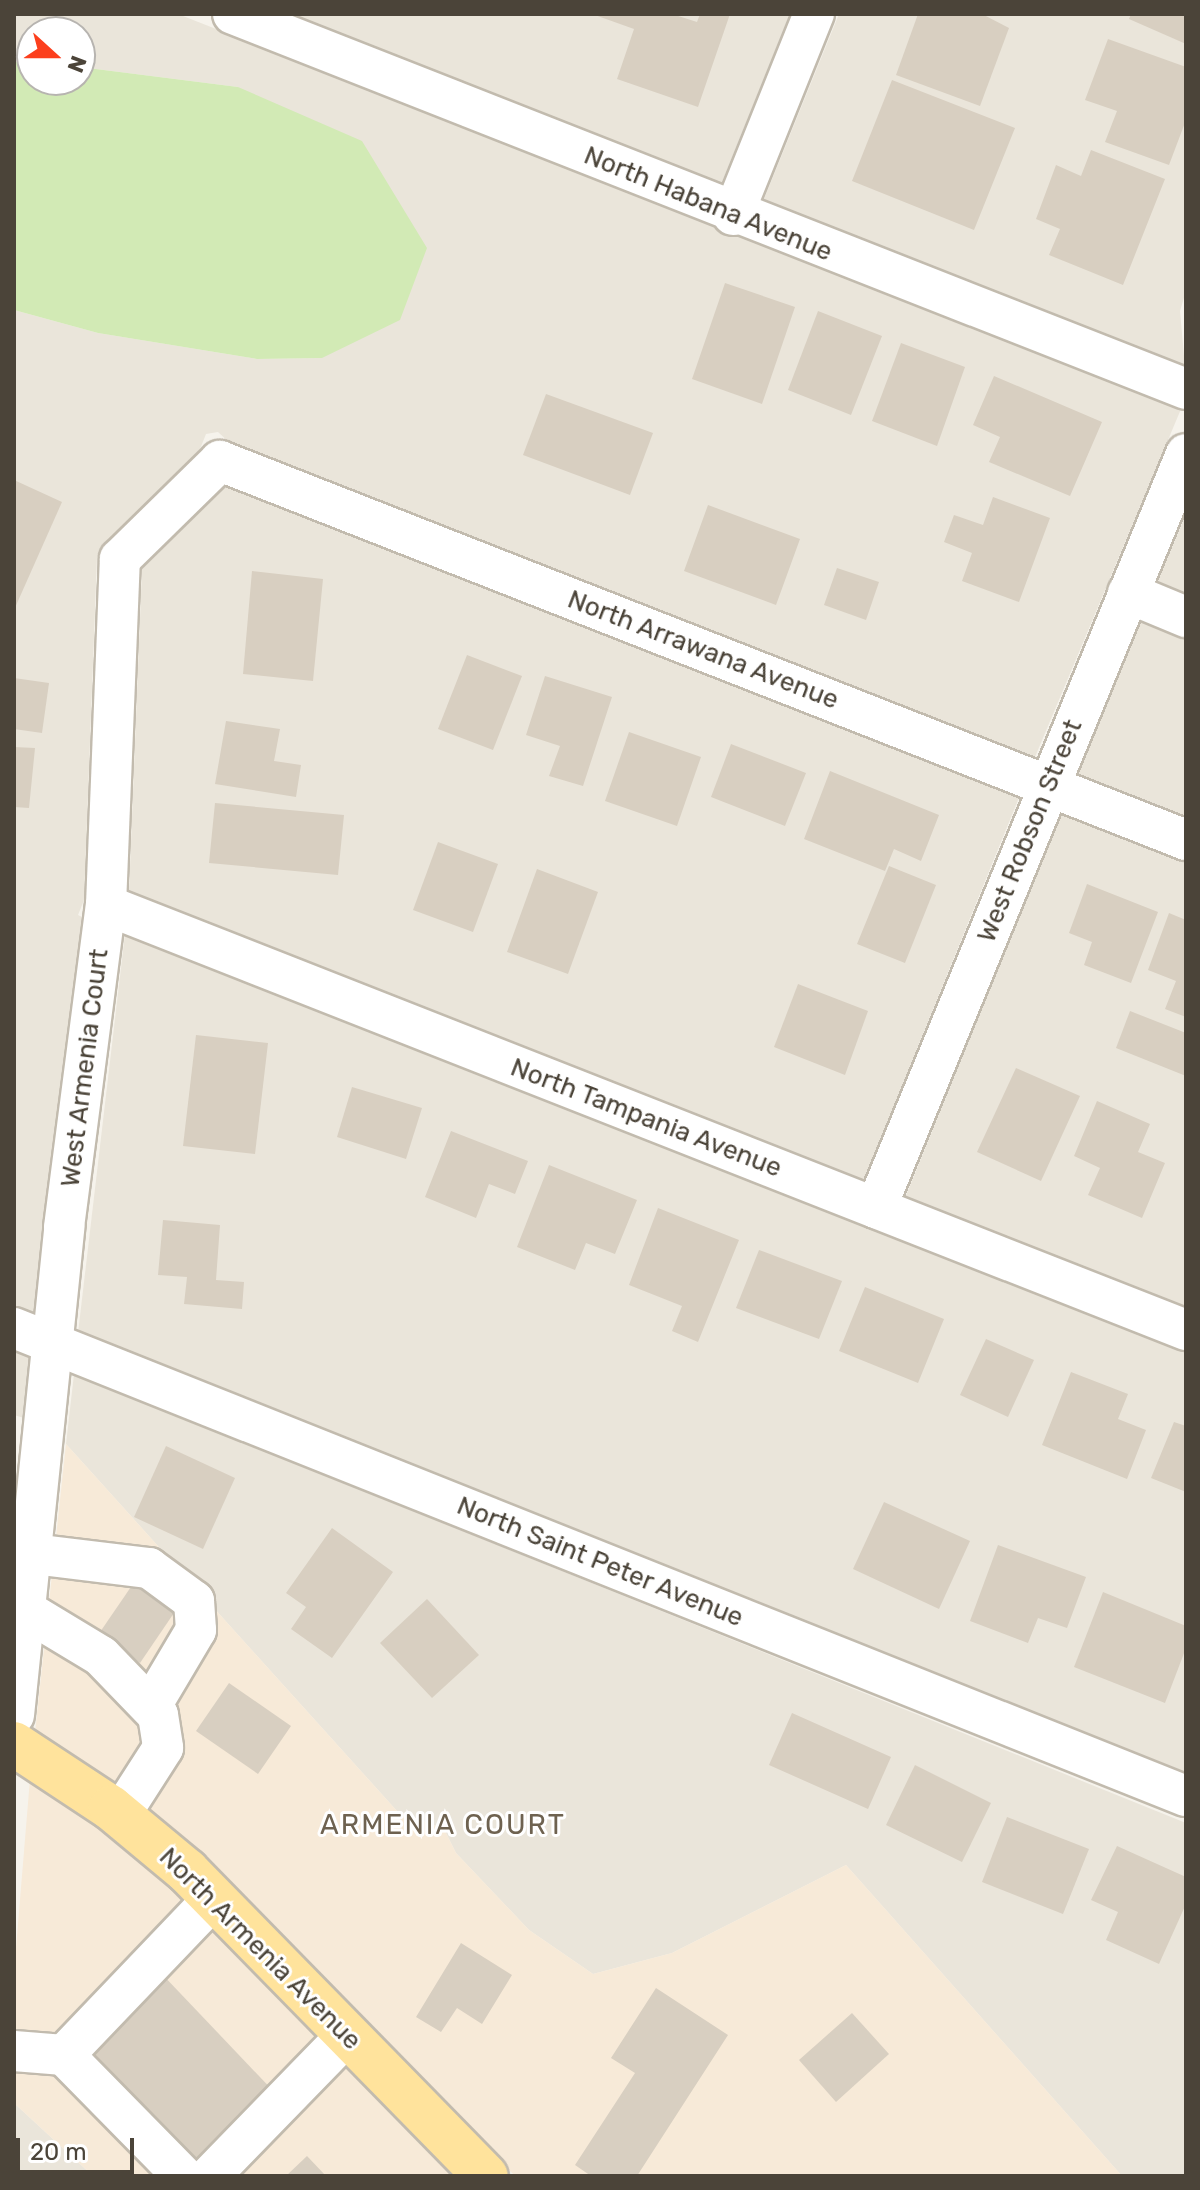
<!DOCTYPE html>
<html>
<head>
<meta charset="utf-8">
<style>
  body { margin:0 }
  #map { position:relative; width:1200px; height:2190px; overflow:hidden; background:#f6f3ec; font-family:Rubik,sans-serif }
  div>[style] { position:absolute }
  .residential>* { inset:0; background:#eae5da }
  .commercial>* { inset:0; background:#f7ead8 }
  .green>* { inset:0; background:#d2eab5 }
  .building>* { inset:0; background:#d8cfc1 }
  .roads { filter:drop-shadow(2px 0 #c2bbae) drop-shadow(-2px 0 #c2bbae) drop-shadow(0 2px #c2bbae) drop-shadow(0 -2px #c2bbae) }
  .minor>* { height:40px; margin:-20px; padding:0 20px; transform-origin:20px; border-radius:20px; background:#fff }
  .major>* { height:44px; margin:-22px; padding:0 22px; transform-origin:22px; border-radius:22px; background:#ffe39c }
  span { translate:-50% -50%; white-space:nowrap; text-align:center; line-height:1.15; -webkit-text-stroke:6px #fff; paint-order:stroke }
  .street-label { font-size:26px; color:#4b4439 }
  .neighbourhood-label { font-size:28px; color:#6e6250; letter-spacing:2px }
  .frame { position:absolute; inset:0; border:16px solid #4b4439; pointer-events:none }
  .north { position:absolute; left:16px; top:16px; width:80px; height:80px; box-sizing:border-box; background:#fff; border:2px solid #b7b4b0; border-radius:50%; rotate:111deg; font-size:22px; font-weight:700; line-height:32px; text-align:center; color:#4b4439 }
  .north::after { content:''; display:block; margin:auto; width:28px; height:36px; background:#fc3f1d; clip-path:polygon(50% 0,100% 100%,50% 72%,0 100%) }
  .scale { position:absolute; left:16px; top:2138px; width:118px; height:36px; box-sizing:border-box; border:4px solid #4b4439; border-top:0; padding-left:10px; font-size:24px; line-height:28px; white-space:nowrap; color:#4b4439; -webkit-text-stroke:6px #fff; paint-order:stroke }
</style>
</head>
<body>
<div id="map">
  <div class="residential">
    <i style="clip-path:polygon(14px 14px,178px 14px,1181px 409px,1035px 757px,231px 444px,218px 432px,206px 434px,200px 449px,97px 557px,84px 900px,78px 915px,82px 917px,34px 1315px,14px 1307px,14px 310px,98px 333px,257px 359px,322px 358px,238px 87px,80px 67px,80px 32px,32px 32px,32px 63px,14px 62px)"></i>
    <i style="clip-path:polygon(287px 14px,790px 14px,720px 187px)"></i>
    <i style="clip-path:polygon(839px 14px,1186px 14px,1186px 291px,1180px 311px,1185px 367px,762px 204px)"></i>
    <i style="clip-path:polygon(227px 485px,1020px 795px,863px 1182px,129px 892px,142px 569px)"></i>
    <i style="clip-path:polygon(1186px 514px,1186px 595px,1157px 583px)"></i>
    <i style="clip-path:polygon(1141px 621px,1186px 639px,1186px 819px,1078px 774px)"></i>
    <i style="clip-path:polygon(1062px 811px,1186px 862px,1186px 1308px,905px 1198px)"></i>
    <i style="clip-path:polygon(125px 934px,1186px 1352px,1186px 1780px,78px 1333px)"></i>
    <i style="clip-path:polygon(14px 1350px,30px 1357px,24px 1418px,14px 1415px)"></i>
    <i style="clip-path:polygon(74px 1374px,1186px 1823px,1186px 2176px,1122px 2176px,846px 1865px,672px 1953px,593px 1974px,529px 1930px,456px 1853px,444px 1829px,397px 1811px,66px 1444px)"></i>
    <i style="clip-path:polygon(14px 2103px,93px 2176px,14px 2176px)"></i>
  </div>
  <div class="commercial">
    <i style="clip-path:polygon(66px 1444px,397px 1811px,444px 1829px,456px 1853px,529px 1930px,593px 1974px,672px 1953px,846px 1865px,1122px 2176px,515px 2176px,474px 2133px,35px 1733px)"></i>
    <i style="clip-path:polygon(30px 1779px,98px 1824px,172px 1885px,458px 2176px,93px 2176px,14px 2103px,14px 1972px)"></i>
  </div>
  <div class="green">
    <i style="clip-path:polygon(14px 62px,32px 63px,32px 80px,80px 80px,80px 67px,238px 87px,362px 141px,427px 248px,400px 320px,322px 358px,257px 359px,98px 333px,14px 310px)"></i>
  </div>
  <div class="building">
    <i style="clip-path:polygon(592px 14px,672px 14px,697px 22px,700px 14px,730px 14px,698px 107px,617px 79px,634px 29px)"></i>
    <i style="clip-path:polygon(918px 14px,982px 14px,1009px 28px,980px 106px,896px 75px)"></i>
    <i style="clip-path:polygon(1131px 14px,1186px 14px,1186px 44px,1129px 19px)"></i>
    <i style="clip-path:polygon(1108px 39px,1186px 67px,1186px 120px,1169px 165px,1105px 142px,1117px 111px,1085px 100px)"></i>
    <i style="clip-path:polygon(892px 80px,1015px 128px,974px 230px,852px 181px)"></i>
    <i style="clip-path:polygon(1091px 150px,1165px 179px,1123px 285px,1049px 255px,1060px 229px,1036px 219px,1056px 165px,1081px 176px)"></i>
    <i style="clip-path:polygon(725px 283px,795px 307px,762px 404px,692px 379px)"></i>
    <i style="clip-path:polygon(818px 311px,882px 336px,851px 415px,788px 390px)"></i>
    <i style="clip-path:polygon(901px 343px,965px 367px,937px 446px,872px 421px)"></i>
    <i style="clip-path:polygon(994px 376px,1102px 422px,1070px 496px,989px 462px,1000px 437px,973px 425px)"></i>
    <i style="clip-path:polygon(546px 394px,653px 433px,630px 495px,523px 455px)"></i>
    <i style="clip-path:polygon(14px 480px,62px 502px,14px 610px)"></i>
    <i style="clip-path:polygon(993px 497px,1050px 518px,1019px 602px,962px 581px,972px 553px,944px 542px,954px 515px,983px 525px)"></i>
    <i style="clip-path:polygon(708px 505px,800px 539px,776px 605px,684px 571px)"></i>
    <i style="clip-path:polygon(837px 568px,879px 582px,866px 620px,824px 605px)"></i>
    <i style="clip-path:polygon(252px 571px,323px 579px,313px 681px,243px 674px)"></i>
    <i style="clip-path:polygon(467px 655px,522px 676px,493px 750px,438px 729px)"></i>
    <i style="clip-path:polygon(545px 676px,612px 697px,583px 786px,549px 776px,560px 746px,526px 735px)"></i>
    <i style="clip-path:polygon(14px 678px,49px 683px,42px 733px,14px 729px)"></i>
    <i style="clip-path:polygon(226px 721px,280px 729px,274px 761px,301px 765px,296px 797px,215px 784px)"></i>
    <i style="clip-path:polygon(629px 732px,701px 757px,677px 826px,605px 801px)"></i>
    <i style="clip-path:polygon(731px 744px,806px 773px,785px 826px,711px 797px)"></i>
    <i style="clip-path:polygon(14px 747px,35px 748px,29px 808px,14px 807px)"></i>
    <i style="clip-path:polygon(830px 771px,939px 815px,921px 861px,894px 849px,885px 871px,804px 839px)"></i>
    <i style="clip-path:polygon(215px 803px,344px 815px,338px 875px,209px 863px)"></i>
    <i style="clip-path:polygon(438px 842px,498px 864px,473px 932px,413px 910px)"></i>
    <i style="clip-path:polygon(889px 866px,936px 885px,905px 963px,857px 944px)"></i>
    <i style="clip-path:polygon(537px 869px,598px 892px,568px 974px,507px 952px)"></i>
    <i style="clip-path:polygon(1087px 884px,1158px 912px,1131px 983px,1084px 965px,1092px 942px,1069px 933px)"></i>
    <i style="clip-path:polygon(1169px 913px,1186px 920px,1186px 1017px,1165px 1009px,1176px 981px,1148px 970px)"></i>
    <i style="clip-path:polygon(798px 984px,868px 1011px,845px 1075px,774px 1047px)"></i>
    <i style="clip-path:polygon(1130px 1011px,1186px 1033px,1186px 1076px,1116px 1048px)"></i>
    <i style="clip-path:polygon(196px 1035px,268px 1043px,255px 1154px,183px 1146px)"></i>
    <i style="clip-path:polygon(1016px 1068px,1080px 1096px,1041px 1181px,977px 1152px)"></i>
    <i style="clip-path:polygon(352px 1087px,422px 1108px,406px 1159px,337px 1137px)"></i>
    <i style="clip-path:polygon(1097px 1101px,1150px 1124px,1138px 1152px,1165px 1163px,1142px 1218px,1088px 1195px,1100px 1168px,1074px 1156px)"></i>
    <i style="clip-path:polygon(451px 1131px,528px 1161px,515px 1194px,489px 1184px,476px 1218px,425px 1197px)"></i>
    <i style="clip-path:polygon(549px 1165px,637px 1200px,615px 1254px,586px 1243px,575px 1270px,517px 1247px)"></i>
    <i style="clip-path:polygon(658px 1208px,739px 1240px,698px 1342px,672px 1331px,682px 1306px,629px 1285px)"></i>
    <i style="clip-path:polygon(163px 1220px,220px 1225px,216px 1280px,244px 1282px,242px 1309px,184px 1304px,187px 1277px,158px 1275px)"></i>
    <i style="clip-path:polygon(759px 1250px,842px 1281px,819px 1339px,736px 1308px)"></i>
    <i style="clip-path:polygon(865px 1287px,944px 1319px,918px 1383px,839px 1351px)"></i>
    <i style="clip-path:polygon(986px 1339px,1034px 1360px,1008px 1417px,960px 1395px)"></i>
    <i style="clip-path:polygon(1071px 1372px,1128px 1394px,1118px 1419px,1146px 1430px,1127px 1479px,1042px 1445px)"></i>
    <i style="clip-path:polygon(1174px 1422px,1186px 1426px,1186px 1492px,1151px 1478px)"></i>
    <i style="clip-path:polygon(166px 1446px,235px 1478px,203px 1549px,134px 1517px)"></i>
    <i style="clip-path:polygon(884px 1502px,970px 1541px,939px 1609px,853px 1569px)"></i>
    <i style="clip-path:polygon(332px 1528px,393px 1572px,332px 1658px,291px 1629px,306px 1607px,286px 1593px)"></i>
    <i style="clip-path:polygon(998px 1545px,1086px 1577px,1067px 1628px,1038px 1618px,1028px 1643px,970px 1621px)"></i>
    <i style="clip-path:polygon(135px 1581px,176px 1610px,140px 1663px,98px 1635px)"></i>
    <i style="clip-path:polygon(1103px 1592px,1186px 1626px,1186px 1648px,1165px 1703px,1074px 1667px)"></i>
    <i style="clip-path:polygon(427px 1599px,479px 1655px,432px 1698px,380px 1643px)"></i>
    <i style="clip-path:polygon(229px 1683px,291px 1726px,258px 1774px,196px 1731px)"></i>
    <i style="clip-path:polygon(792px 1713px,891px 1757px,868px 1809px,769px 1765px)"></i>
    <i style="clip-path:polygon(915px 1765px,991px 1803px,962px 1862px,886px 1825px)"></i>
    <i style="clip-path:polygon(1007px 1817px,1089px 1849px,1063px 1914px,982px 1882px)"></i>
    <i style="clip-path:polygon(1117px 1846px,1186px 1877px,1186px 1904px,1159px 1964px,1106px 1940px,1118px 1912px,1091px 1900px)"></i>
    <i style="clip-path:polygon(461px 1943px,512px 1975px,482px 2024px,457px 2008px,441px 2032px,416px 2017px)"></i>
    <i style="clip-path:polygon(160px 1972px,278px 2096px,196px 2172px,77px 2049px)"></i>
    <i style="clip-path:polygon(656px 1988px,728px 2035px,637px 2176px,591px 2176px,575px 2165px,635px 2073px,611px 2058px)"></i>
    <i style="clip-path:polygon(852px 2013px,889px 2054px,836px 2102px,799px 2060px)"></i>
    <i style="clip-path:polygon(307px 2156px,326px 2176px,286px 2176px)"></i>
  </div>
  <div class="roads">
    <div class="minor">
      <i style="left:233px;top:14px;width:1024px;rotate:21.48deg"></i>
      <i style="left:733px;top:215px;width:217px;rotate:-68.1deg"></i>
      <i style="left:1128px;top:593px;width:63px;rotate:22.5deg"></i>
      <i style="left:106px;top:905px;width:1161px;rotate:21.48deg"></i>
      <i style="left:876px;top:1208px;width:815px;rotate:-67.65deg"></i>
      <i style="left:14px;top:1328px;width:1262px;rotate:21.77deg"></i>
      <i style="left:33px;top:1554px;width:117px;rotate:6.9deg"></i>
      <i style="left:149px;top:1568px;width:56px;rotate:36.3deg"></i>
      <i style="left:194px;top:1601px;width:29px;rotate:86deg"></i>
      <i style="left:196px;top:1630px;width:86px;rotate:120.7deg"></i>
      <i style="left:28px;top:1612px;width:85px;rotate:31.1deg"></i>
      <i style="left:101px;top:1656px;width:82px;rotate:46deg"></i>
      <i style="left:158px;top:1715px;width:33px;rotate:81deg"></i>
      <i style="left:163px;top:1748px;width:80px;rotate:122.7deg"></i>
      <i style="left:14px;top:1715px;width:491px;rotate:-84.1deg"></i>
      <i style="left:64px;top:1227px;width:325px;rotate:-82.6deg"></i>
      <i style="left:106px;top:905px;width:346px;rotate:-87.7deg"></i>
      <i style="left:120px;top:559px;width:140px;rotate:-44.4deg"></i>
      <i style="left:220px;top:461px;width:1038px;rotate:21.42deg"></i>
      <i style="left:14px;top:2051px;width:50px;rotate:4.6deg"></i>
      <i style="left:64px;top:2055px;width:217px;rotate:-46.3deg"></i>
      <i style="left:64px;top:2055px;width:170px;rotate:45.5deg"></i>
      <i style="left:210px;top:2176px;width:197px;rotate:-45.8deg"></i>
    </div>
    <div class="major">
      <i style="left:14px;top:1744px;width:116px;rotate:33.4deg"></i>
      <i style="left:111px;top:1808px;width:99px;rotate:39.7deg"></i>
      <i style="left:187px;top:1871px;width:427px;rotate:45.6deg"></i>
    </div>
  </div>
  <div class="street-label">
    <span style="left:708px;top:204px;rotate:22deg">North Habana Avenue</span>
    <span style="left:703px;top:650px;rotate:21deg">North Arrawana Avenue</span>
    <span style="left:1030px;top:831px;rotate:-68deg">West Robson Street</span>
    <span style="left:85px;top:1068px;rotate:-83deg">West Armenia Court</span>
    <span style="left:646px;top:1118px;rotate:21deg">North Tampania Avenue</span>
    <span style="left:600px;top:1562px;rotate:22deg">North Saint Peter Avenue</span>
    <span style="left:260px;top:1949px;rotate:45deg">North Armenia Avenue</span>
  </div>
  <div class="neighbourhood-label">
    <span style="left:443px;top:1825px">ARMENIA COURT</span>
  </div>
  <div class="frame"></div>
  <div class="north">N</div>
  <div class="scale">20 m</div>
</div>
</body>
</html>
